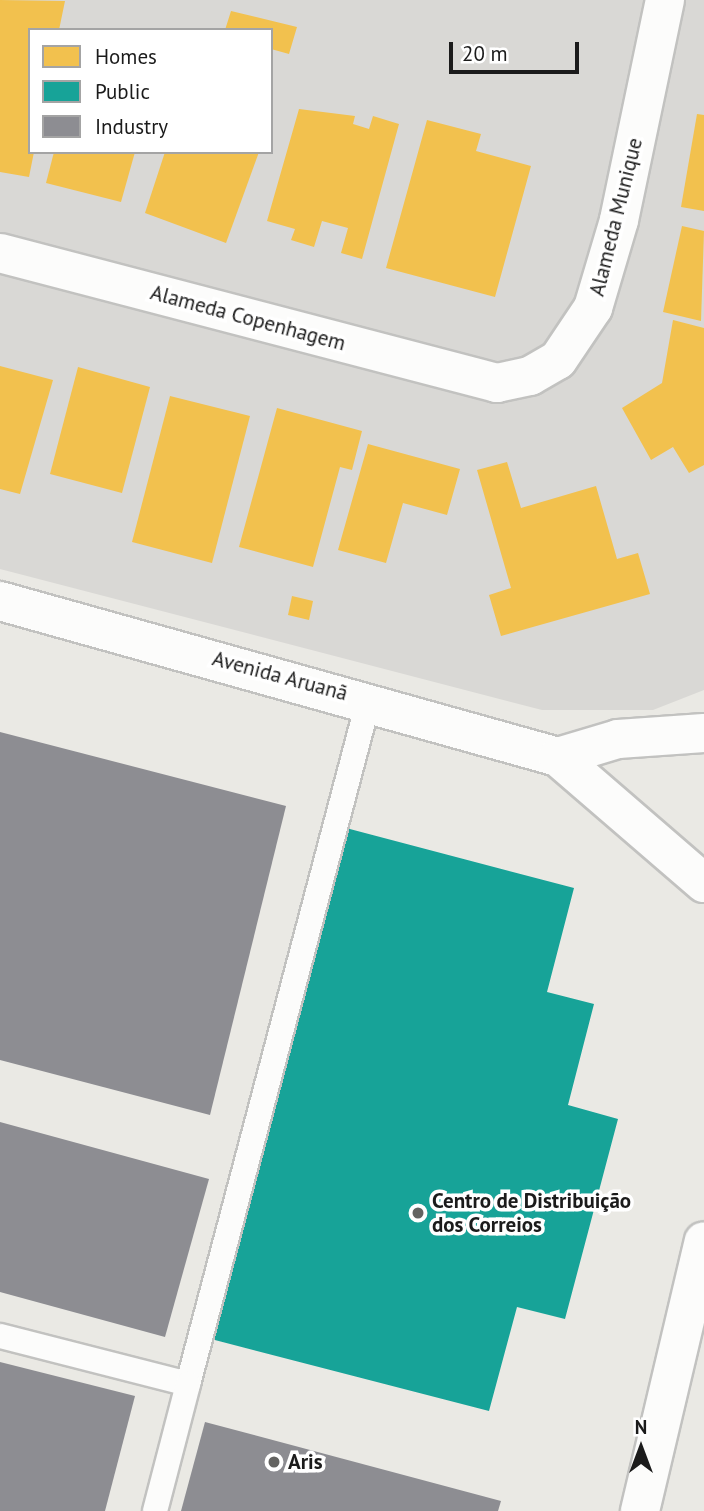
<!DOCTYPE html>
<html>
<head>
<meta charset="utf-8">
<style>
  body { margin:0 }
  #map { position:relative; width:704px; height:1511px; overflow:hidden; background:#eae9e4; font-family:"PT Sans",sans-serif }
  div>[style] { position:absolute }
  .residential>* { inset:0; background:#d9d8d5 }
  .homes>* { inset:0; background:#f2c14e }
  .public>* { inset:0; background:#17a398 }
  .industry>* { inset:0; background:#8d8d92 }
  .roads { filter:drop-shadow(2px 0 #c2c2c0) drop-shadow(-2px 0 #c2c2c0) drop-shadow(0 2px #c2c2c0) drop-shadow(0 -2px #c2c2c0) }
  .service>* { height:24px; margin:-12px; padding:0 12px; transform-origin:12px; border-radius:12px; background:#fcfcfb }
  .minor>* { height:38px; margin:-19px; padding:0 19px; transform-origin:19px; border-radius:19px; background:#fcfcfb }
  .dots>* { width:19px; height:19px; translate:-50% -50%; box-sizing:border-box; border:4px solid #fff; border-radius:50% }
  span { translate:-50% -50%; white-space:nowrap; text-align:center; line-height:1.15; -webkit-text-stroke:7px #fff; paint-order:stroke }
  .street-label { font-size:21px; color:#1b1b1b }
  .poi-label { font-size:21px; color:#1b1b1b; font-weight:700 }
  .left { translate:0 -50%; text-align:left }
  .legend { position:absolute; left:28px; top:28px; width:245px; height:126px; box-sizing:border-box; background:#fff; border:2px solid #a4a4a4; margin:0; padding:9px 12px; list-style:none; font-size:21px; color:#1b1b1b }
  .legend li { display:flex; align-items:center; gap:14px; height:35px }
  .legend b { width:35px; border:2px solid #a4a4a4 }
  .north { position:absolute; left:606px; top:1413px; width:70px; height:70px; -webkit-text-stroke:5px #fff; paint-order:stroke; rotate:0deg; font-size:19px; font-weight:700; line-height:28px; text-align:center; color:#1b1b1b }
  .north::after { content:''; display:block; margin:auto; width:24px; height:32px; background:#1b1b1b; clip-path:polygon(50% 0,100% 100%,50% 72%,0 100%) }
  .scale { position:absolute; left:449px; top:42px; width:130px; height:32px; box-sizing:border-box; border:4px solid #1b1b1b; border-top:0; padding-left:9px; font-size:21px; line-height:24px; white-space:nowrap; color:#1b1b1b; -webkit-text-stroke:5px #fff; paint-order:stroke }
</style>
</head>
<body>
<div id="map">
  <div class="residential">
    <i style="clip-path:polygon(evenodd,0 0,704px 0,704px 690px,653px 710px,542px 710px,0 569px,0 0,30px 30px,271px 30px,271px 152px,30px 152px,30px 30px)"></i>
  </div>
  <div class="homes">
    <i style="clip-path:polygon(0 0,65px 1px,59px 30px,30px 30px,34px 152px,29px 177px,0 172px)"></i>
    <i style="clip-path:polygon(231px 11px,297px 27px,289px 54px,271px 49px,271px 30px,225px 30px)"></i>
    <i style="clip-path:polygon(299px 109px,355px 116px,353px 124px,369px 129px,373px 116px,399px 124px,362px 259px,341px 253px,348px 228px,322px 221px,314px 247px,291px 240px,295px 229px,267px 221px)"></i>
    <i style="clip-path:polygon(697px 114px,704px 115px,704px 211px,681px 207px)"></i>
    <i style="clip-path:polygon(427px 120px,481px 134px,476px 151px,531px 166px,495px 297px,386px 268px)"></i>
    <i style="clip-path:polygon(54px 152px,135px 152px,121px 202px,46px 183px)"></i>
    <i style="clip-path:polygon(165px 152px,259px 152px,226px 243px,145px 213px)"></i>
    <i style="clip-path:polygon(682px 226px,704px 231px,701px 321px,663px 312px)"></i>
    <i style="clip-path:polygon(673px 320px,704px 328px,704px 465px,689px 473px,673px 447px,651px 460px,622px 408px,662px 383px)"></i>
    <i style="clip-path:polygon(0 366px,53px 380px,20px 494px,0 489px)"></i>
    <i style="clip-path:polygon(78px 367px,150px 387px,122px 493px,50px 474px)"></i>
    <i style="clip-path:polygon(170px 396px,250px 416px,212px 563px,132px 542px)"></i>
    <i style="clip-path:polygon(277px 408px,362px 431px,352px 470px,340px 467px,313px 567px,239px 547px)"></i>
    <i style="clip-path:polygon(368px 444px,460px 469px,447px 515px,403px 503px,386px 563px,338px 550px)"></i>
    <i style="clip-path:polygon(507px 462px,521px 508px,596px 486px,617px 559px,638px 553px,650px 594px,501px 636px,489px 595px,511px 588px,477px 470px)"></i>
    <i style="clip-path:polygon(292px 596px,313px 601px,309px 620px,288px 615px)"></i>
  </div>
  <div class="public">
    <i style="clip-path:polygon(346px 828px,574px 888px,547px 992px,594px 1004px,568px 1105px,618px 1119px,565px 1319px,517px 1307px,489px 1411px,211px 1339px)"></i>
  </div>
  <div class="industry">
    <i style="clip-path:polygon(0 732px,286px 806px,210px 1115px,0 1060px)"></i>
    <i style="clip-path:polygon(0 1122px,209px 1179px,165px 1337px,0 1292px)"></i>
    <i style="clip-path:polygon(0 1362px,135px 1396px,105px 1511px,0 1511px)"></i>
    <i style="clip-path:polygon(205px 1422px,501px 1501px,498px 1511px,181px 1511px)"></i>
  </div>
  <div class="roads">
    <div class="service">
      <i style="left:0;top:1336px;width:194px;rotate:14.3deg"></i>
      <i style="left:188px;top:1384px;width:709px;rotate:-75.2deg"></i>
      <i style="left:155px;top:1511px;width:131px;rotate:-75.4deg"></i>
    </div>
    <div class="minor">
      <i style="left:0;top:253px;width:514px;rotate:14.66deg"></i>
      <i style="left:497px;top:383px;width:34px;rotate:-12deg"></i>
      <i style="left:530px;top:376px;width:32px;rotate:-30deg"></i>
      <i style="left:558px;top:360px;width:63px;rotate:-56.1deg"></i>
      <i style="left:593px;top:308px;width:92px;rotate:-73.5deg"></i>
      <i style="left:619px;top:220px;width:225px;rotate:-78.2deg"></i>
      <i style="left:0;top:601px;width:579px;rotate:15.62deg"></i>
      <i style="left:558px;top:757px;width:193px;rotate:40.8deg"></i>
      <i style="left:558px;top:757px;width:63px;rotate:-16.7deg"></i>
      <i style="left:618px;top:739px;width:86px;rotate:-4deg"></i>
      <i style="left:640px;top:1511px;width:277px;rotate:-76.7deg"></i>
    </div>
  </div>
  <div class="dots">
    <i style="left:418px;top:1213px;background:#636361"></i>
    <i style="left:274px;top:1462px;background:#636361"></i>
  </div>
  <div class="street-label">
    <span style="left:616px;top:217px;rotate:-76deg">Alameda Munique</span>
    <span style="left:248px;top:318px;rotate:15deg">Alameda Copenhagem</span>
    <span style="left:280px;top:676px;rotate:15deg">Avenida Aruanã</span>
  </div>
  <div class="poi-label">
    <span class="left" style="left:432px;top:1213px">Centro de Distribuição<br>dos Correios</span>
    <span class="left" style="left:288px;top:1462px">Aris</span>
  </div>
  <ul class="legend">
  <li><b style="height:19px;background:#f2c14e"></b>Homes</li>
  <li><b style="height:19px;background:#17a398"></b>Public</li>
  <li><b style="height:19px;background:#8d8d92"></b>Industry</li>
  </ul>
  <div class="north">N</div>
  <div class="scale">20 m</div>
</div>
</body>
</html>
